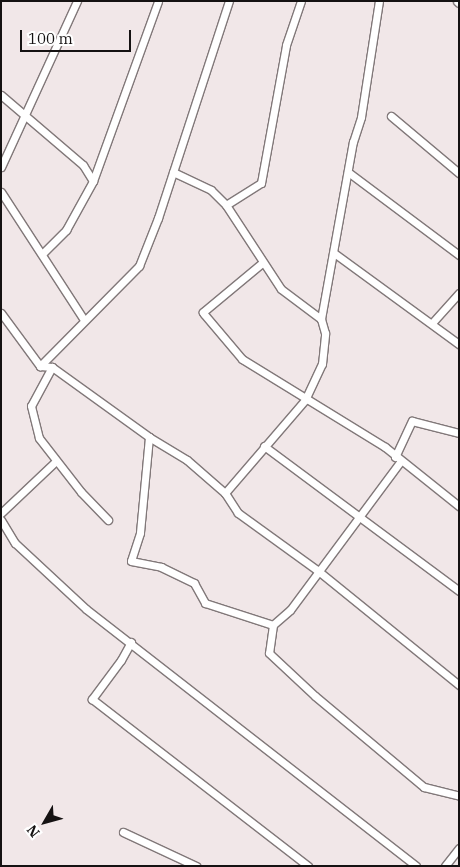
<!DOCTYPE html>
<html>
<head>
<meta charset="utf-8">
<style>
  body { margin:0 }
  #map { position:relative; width:460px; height:867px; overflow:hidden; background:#f1e7e8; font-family:"IBM Plex Serif",serif }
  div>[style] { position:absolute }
  .roads { filter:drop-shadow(1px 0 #817879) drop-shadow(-1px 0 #817879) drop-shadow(0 1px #817879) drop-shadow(0 -1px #817879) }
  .minor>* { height:7px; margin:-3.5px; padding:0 3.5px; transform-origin:3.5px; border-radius:3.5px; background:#fff }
  .secondary>* { height:9px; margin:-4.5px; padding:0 4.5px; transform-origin:4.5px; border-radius:4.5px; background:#fff }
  span { translate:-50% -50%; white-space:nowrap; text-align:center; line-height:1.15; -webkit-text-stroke:4px #fff; paint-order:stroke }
  .frame { position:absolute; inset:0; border:2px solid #151212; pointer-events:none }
  .north { position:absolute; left:20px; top:797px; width:50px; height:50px; -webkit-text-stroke:4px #fff; paint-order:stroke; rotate:232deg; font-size:14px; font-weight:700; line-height:20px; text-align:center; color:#151212 }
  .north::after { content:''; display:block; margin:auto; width:18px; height:22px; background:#151212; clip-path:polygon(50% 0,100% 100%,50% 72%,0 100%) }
  .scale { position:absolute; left:20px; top:30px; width:111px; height:22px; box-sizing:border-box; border:2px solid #151212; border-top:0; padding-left:6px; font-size:15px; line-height:18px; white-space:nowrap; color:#151212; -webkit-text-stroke:4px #fff; paint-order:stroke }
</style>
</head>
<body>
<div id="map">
  <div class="roads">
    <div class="minor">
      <i style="left:1px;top:95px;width:108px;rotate:40.5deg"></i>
      <i style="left:83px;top:165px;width:19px;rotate:58deg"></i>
      <i style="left:391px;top:116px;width:89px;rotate:40deg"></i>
      <i style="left:1px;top:167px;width:183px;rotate:-65.4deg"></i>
      <i style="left:173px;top:172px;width:42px;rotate:25.3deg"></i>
      <i style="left:211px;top:190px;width:21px;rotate:45deg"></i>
      <i style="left:226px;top:205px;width:100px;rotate:56.8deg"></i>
      <i style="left:281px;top:289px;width:50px;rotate:36.9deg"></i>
      <i style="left:348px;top:172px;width:139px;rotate:36.8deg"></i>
      <i style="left:1px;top:192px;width:153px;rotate:57deg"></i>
      <i style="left:226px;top:205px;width:41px;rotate:-32.2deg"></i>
      <i style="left:261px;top:183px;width:140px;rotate:-79.7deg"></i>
      <i style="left:286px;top:45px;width:46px;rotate:-71.2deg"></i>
      <i style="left:43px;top:253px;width:33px;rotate:-45deg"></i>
      <i style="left:66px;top:230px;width:56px;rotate:-61.1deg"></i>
      <i style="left:93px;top:181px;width:191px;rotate:-70.1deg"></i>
      <i style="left:334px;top:253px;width:155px;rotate:36.1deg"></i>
      <i style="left:262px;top:263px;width:77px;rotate:140.3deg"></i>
      <i style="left:203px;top:312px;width:2px;rotate:63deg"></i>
      <i style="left:204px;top:314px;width:59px;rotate:49.8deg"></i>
      <i style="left:242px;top:359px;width:168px;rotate:31.6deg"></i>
      <i style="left:385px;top:447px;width:95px;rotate:38.6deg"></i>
      <i style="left:1px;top:313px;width:66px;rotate:53.7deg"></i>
      <i style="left:40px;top:366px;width:12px;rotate:5deg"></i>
      <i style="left:52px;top:367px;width:120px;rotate:35.8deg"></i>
      <i style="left:149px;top:437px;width:44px;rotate:31.2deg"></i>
      <i style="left:187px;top:460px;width:50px;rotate:41deg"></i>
      <i style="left:225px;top:493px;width:24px;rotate:57deg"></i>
      <i style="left:238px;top:513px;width:97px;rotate:35.8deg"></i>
      <i style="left:317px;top:570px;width:183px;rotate:39deg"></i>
      <i style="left:432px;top:323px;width:40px;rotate:-48deg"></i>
      <i style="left:40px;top:366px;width:141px;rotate:-45.3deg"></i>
      <i style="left:139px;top:266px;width:52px;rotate:-68.4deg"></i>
      <i style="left:158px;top:218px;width:228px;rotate:-71.9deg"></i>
      <i style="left:52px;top:367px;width:44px;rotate:118.3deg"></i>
      <i style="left:31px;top:406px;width:33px;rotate:76deg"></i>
      <i style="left:39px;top:438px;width:68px;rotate:52.1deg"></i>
      <i style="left:81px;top:492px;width:39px;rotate:46deg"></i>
      <i style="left:149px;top:437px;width:96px;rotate:95.4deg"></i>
      <i style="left:140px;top:533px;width:29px;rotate:108deg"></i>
      <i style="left:131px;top:561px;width:31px;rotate:11deg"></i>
      <i style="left:161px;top:567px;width:37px;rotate:26deg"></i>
      <i style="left:194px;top:583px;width:23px;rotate:61deg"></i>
      <i style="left:205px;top:603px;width:71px;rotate:17.9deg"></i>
      <i style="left:264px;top:446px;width:243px;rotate:36.6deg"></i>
      <i style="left:395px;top:457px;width:40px;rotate:-65deg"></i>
      <i style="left:412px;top:421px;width:49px;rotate:14.3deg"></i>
      <i style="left:400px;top:462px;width:184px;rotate:126.6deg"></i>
      <i style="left:290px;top:610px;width:23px;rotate:139deg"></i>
      <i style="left:273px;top:625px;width:28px;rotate:98deg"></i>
      <i style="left:269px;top:653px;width:63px;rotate:43.1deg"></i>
      <i style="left:315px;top:696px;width:142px;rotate:39.9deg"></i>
      <i style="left:424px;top:787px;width:36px;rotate:14deg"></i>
      <i style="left:225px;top:493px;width:123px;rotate:-49.3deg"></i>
      <i style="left:305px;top:400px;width:40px;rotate:-65deg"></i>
      <i style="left:322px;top:364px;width:31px;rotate:-84deg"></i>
      <i style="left:325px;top:333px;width:15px;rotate:-106deg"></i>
      <i style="left:321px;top:319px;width:180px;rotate:-79.8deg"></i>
      <i style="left:353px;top:142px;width:26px;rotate:-72deg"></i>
      <i style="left:361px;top:117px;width:117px;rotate:-81.2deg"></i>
      <i style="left:1px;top:513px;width:76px;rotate:-43.4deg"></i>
      <i style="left:1px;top:520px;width:27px;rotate:59deg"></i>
      <i style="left:15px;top:543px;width:97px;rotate:42.9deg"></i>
      <i style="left:86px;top:609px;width:418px;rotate:37.9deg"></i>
      <i style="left:131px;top:642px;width:21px;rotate:119deg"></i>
      <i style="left:121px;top:660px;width:49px;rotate:126.6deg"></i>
      <i style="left:92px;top:699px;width:273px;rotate:37.7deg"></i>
      <i style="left:123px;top:832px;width:81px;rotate:25deg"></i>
      <i style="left:445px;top:866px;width:23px;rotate:-52deg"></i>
    </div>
    <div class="secondary">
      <i style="left:458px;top:1px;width:1px;rotate:45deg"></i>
    </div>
  </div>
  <div class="frame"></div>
  <div class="north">N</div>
  <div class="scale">100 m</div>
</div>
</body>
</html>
